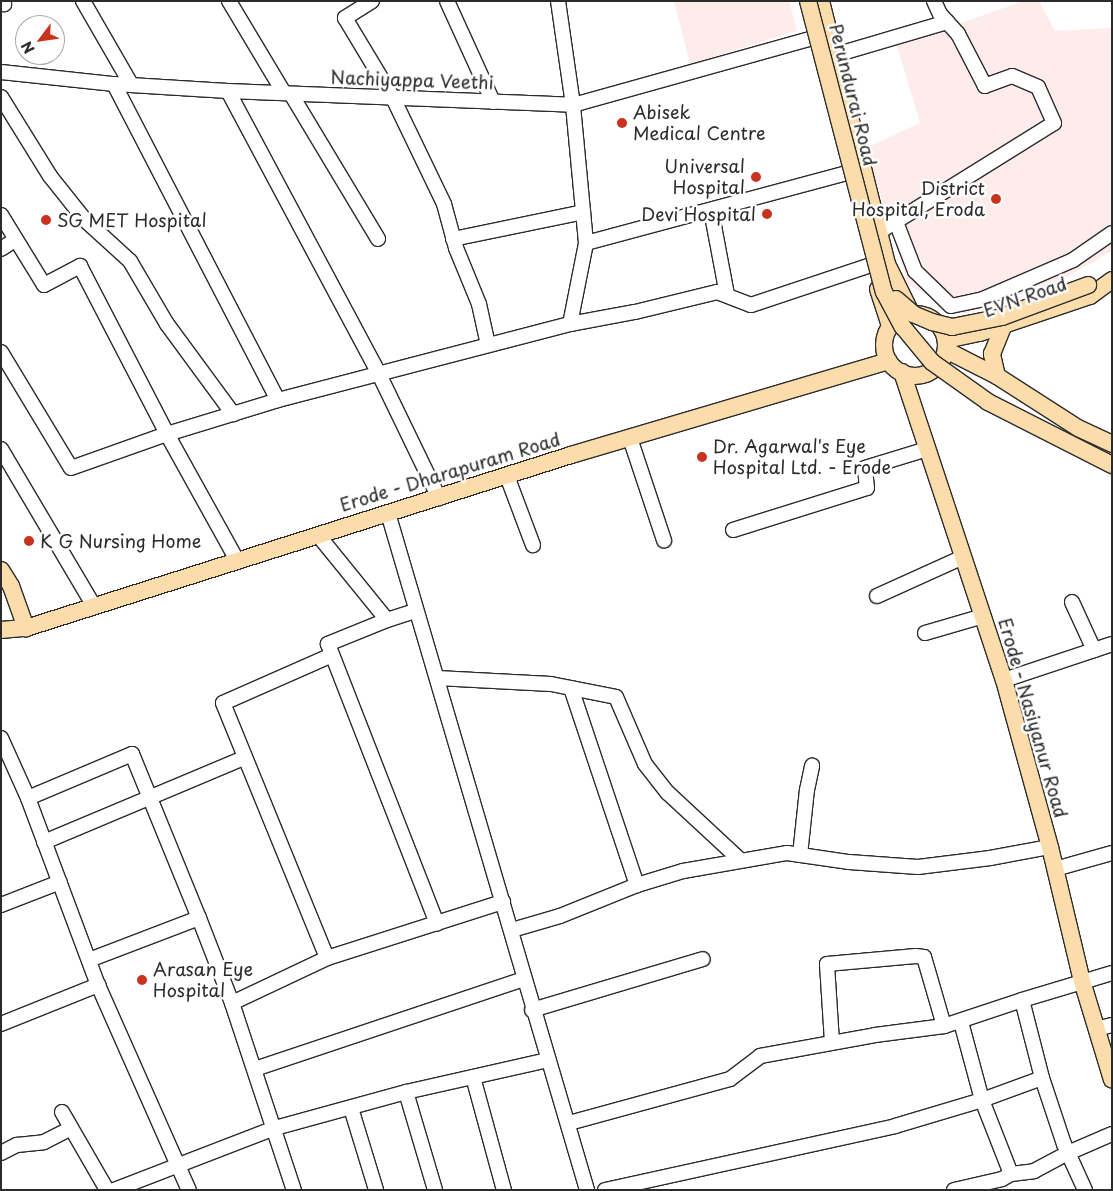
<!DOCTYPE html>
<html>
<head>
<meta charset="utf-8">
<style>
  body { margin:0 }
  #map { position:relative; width:1113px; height:1191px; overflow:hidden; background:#fff; font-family:"Playpen Sans",sans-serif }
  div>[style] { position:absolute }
  .built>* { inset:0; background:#feecea }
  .roads { filter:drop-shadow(1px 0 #2b2b2b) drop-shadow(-1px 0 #2b2b2b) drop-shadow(0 1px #2b2b2b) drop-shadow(0 -1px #2b2b2b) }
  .minor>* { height:14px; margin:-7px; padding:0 7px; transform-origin:7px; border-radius:7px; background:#fff }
  .major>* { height:16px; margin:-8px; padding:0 8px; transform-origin:8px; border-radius:8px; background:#faddab }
  .major>.ring { margin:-8px; padding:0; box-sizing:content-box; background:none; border:16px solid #faddab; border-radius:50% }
  .bridges { filter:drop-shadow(1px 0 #2b2b2b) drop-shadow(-1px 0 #2b2b2b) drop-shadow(0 1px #2b2b2b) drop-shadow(0 -1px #2b2b2b) }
  .major-bridge>* { height:16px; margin:-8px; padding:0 8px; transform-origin:8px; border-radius:8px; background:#faddab }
  .dots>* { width:14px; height:14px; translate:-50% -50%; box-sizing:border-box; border:2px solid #fff; border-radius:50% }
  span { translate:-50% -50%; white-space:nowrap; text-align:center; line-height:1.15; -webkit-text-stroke:5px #fff; paint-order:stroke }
  .street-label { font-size:18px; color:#2b2b2b }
  .poi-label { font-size:18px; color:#2b2b2b }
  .left { translate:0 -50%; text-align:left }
  .right { translate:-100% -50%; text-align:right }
  .frame { position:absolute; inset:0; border:2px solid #2b2b2b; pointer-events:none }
  .north { position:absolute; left:15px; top:15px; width:50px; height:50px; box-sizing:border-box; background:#fff; border:1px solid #aaa; border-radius:50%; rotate:239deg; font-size:14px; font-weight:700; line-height:20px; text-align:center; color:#2b2b2b }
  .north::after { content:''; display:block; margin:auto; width:18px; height:22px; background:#c8321e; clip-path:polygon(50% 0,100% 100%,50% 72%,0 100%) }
</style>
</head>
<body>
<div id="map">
  <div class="built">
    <i style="clip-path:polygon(674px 1px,789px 1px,797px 31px,690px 64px)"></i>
    <i style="clip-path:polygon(1023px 1px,1039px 1px,1055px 31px,1112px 28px,1112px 251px,1060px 281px,964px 314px,908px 285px,866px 148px,920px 123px,897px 46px)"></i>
  </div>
  <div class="roads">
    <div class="minor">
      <i style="left:2px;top:1px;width:4px;rotate:56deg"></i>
      <i style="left:83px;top:1px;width:96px;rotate:60deg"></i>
      <i style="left:229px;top:1px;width:107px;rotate:59.1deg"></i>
      <i style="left:372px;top:1px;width:32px;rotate:148deg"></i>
      <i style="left:345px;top:18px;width:93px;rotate:59deg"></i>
      <i style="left:393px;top:98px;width:118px;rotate:64.3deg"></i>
      <i style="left:444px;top:204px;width:46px;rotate:74.7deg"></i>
      <i style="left:456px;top:248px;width:61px;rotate:67.7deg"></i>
      <i style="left:479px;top:304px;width:42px;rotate:77.6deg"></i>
      <i style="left:447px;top:1px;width:111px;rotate:65.5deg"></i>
      <i style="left:835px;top:55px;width:117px;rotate:-16.4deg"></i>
      <i style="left:1px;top:72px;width:114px;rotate:6.1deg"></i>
      <i style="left:114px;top:84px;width:114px;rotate:3.5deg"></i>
      <i style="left:228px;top:91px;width:345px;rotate:2.3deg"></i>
      <i style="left:573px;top:105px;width:264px;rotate:-15.6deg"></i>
      <i style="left:114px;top:84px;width:356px;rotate:62.6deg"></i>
      <i style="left:228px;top:91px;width:321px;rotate:61.9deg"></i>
      <i style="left:379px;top:374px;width:138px;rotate:64.2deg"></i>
      <i style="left:291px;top:94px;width:169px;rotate:59deg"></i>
      <i style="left:1px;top:97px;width:93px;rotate:58.2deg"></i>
      <i style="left:50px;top:176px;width:56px;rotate:51.5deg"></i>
      <i style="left:85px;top:220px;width:61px;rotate:42.3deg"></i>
      <i style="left:130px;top:261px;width:73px;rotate:59.6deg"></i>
      <i style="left:167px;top:324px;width:112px;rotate:53.7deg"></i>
      <i style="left:711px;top:210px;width:86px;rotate:79.3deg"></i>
      <i style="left:1px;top:215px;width:82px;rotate:58.4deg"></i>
      <i style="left:44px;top:285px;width:41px;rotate:-27.8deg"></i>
      <i style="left:80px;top:266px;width:189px;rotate:62.6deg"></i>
      <i style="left:167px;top:434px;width:146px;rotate:61deg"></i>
      <i style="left:896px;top:222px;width:53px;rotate:68.8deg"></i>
      <i style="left:915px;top:271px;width:50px;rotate:44.2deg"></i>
      <i style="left:951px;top:306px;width:33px;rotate:-12deg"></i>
      <i style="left:983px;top:299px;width:98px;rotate:-23.4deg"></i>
      <i style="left:1073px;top:260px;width:47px;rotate:-34.7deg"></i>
      <i style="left:879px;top:232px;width:206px;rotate:-31.9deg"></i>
      <i style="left:1054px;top:123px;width:39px;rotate:-114deg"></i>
      <i style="left:1038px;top:87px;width:28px;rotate:-157deg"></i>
      <i style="left:1012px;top:76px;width:29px;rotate:160deg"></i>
      <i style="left:985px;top:86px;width:59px;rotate:-117.4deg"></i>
      <i style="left:958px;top:34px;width:27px;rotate:-132deg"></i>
      <i style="left:940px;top:14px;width:14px;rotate:-115deg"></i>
      <i style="left:453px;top:239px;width:133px;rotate:-11.7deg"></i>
      <i style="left:586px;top:243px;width:271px;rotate:-15deg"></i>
      <i style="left:1px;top:249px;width:17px;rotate:-33deg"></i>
      <i style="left:570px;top:324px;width:66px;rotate:-10.5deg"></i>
      <i style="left:635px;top:312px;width:84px;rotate:-13.7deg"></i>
      <i style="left:717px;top:292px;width:36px;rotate:21deg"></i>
      <i style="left:751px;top:305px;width:126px;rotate:-18.4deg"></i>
      <i style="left:1px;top:352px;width:135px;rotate:58.9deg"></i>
      <i style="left:71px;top:468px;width:102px;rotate:-19.5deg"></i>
      <i style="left:167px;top:434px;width:116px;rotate:-17deg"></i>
      <i style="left:278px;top:400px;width:302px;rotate:-14.6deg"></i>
      <i style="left:570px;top:324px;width:83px;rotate:-78.8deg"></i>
      <i style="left:586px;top:243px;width:139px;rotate:-95.4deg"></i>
      <i style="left:573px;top:105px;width:105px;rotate:-98.2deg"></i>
      <i style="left:630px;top:438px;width:108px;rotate:71.6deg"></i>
      <i style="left:1px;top:449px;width:182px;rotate:59.4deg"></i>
      <i style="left:507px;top:476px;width:74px;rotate:69.4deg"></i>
      <i style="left:388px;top:513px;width:706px;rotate:73.62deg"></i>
      <i style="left:733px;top:530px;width:140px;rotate:-17.4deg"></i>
      <i style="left:867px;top:488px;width:20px;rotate:-96deg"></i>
      <i style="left:865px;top:468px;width:65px;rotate:-17deg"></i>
      <i style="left:318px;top:535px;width:109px;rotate:50.9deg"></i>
      <i style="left:387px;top:620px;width:64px;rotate:157.9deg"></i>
      <i style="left:328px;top:644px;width:300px;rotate:68.7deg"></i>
      <i style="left:877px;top:596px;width:94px;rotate:-24.4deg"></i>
      <i style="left:1072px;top:602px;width:53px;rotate:65.4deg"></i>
      <i style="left:387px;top:620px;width:29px;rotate:-18deg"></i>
      <i style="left:925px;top:633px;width:60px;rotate:-16.3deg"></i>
      <i style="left:332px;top:655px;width:119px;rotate:156.2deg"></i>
      <i style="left:223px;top:703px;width:275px;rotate:67.8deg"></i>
      <i style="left:327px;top:958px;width:185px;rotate:-17.7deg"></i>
      <i style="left:437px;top:678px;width:114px;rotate:3deg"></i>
      <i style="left:551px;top:684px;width:66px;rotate:11.3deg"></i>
      <i style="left:616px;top:697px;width:73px;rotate:66.6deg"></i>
      <i style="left:645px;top:764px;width:37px;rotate:52deg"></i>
      <i style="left:668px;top:793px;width:98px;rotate:42.9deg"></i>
      <i style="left:1004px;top:680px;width:114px;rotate:-18.4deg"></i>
      <i style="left:571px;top:688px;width:208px;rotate:71.5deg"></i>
      <i style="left:1px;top:738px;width:66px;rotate:65.8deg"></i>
      <i style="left:28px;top:798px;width:200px;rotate:69.5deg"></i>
      <i style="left:98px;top:985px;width:224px;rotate:66.1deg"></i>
      <i style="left:28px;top:798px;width:113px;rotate:-22.9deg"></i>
      <i style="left:132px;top:754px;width:177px;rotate:67.8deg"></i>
      <i style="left:44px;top:842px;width:217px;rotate:-22.8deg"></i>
      <i style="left:800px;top:855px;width:65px;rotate:-83.9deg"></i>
      <i style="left:807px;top:790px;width:25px;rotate:-78deg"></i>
      <i style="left:1055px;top:869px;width:59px;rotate:-15.7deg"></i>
      <i style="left:1px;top:905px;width:63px;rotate:-21.3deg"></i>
      <i style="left:512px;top:930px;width:50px;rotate:-16.3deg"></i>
      <i style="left:560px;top:916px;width:83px;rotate:-21.9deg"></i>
      <i style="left:637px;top:885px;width:48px;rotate:-16.9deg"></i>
      <i style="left:683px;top:871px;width:106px;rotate:-9.8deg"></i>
      <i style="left:787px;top:853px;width:63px;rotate:8.3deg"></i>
      <i style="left:849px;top:862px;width:69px;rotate:4.1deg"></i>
      <i style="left:918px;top:867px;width:73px;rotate:-7.1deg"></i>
      <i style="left:990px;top:858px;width:61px;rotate:-10.4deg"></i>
      <i style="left:89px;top:960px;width:118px;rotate:-20.9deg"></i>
      <i style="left:199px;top:918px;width:91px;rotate:68.8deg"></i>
      <i style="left:232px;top:1003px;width:105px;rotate:-25.3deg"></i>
      <i style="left:1022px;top:1000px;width:94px;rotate:-16.7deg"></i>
      <i style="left:232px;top:1003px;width:197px;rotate:71.7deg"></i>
      <i style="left:532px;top:1010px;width:178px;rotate:-16.6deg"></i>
      <i style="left:961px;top:1022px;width:81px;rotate:74.9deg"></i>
      <i style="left:982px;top:1100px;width:79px;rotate:68.6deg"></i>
      <i style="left:1px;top:1024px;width:105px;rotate:-21.9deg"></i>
      <i style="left:1096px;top:1029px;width:16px;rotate:-14deg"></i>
      <i style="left:832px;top:1042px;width:78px;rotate:-93.7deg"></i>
      <i style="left:827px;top:964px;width:89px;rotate:-5.1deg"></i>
      <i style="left:916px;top:956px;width:8px;rotate:7deg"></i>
      <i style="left:924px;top:957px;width:72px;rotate:73.8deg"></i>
      <i style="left:255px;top:1069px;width:284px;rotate:-18.5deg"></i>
      <i style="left:473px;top:1077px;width:117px;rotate:74.7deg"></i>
      <i style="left:406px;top:1092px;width:102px;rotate:73.5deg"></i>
      <i style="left:351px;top:1108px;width:86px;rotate:73deg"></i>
      <i style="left:62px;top:1112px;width:90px;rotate:60deg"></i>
      <i style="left:569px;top:1123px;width:167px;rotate:-15.3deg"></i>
      <i style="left:730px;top:1079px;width:38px;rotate:-37deg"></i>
      <i style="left:760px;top:1056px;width:117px;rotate:-10.3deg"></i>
      <i style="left:875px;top:1035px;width:70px;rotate:-7.4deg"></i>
      <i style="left:944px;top:1026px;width:82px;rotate:-18.4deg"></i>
      <i style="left:1022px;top:1000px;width:81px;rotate:75.6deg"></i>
      <i style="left:1042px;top:1078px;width:70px;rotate:71.6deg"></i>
      <i style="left:1064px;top:1144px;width:51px;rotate:65.5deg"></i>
      <i style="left:1px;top:1153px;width:18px;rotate:-27deg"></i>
      <i style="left:17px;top:1145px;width:27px;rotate:-6deg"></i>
      <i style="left:44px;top:1142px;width:30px;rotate:-27deg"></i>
      <i style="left:114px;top:1190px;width:173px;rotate:-21.1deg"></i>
      <i style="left:275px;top:1128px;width:136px;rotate:-15.4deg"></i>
      <i style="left:406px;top:1092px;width:146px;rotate:-12.7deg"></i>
      <i style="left:605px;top:1190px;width:297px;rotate:-12.4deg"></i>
      <i style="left:895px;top:1126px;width:91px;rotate:-16.6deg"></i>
      <i style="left:982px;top:1100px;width:64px;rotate:-20.1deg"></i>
      <i style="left:954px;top:1190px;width:49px;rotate:-12.9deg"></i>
      <i style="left:1002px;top:1179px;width:10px;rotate:-29deg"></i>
      <i style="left:1011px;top:1174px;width:23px;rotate:-7deg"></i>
      <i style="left:1034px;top:1171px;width:38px;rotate:-28deg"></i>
      <i style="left:1068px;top:1153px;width:48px;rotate:-23.4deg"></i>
    </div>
    <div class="major">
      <i style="left:821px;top:1px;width:271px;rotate:75.9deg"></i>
      <i style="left:887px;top:264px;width:55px;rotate:63.9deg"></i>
      <i style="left:878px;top:289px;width:40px;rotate:72deg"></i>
      <i class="ring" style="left:884px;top:314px;width:46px;height:46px"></i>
      <i style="left:946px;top:340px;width:35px;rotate:-12deg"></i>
      <i style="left:980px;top:333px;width:116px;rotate:-18.6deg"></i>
      <i style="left:1090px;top:296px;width:27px;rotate:-36deg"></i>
      <i style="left:946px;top:350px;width:57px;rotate:27deg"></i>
      <i style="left:997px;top:376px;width:96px;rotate:32.7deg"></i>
      <i style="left:1078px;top:428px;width:38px;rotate:25deg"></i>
      <i style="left:902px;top:372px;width:324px;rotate:71.7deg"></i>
      <i style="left:1004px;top:680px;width:173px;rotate:74.6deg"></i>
      <i style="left:1050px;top:847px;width:138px;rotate:76.6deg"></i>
      <i style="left:1082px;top:981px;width:103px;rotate:73.1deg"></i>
      <i style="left:997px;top:376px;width:23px;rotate:-103deg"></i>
      <i style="left:992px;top:354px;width:31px;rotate:-68deg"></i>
      <i style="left:1px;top:570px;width:19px;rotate:58deg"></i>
      <i style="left:11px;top:586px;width:45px;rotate:70.3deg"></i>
      <i style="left:1px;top:630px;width:25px;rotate:-5deg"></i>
      <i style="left:26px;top:628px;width:572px;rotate:-17.61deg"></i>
      <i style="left:571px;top:455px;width:331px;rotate:-16.5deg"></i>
    </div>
  </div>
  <div class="bridges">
    <div class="major-bridge">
      <i style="left:808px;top:1px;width:301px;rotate:75.4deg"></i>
      <i style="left:884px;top:292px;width:40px;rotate:62deg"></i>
      <i style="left:903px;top:327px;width:45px;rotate:50.4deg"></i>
      <i style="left:932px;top:362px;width:69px;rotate:35.5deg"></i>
      <i style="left:988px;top:402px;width:139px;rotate:26.9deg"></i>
      <i style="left:896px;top:299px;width:23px;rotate:41deg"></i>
      <i style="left:913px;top:314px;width:21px;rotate:23deg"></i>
      <i style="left:932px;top:322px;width:21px;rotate:14deg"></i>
      <i style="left:952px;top:327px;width:51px;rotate:-11.3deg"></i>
      <i style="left:1002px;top:317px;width:92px;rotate:-20.4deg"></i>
    </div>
  </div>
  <div class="dots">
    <i style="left:622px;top:123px;background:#c8321e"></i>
    <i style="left:756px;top:177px;background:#c8321e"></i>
    <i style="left:996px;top:199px;background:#c8321e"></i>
    <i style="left:767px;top:214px;background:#c8321e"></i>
    <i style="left:46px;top:220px;background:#c8321e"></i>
    <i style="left:702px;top:457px;background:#c8321e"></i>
    <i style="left:29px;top:541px;background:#c8321e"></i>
    <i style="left:142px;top:980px;background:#c8321e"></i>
  </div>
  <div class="street-label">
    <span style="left:412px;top:80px;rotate:2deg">Nachiyappa Veethi</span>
    <span style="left:853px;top:95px;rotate:76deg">Perundurai Road</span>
    <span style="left:1025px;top:297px;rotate:-19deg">EVN Road</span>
    <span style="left:450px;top:472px;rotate:-17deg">Erode - Dharapuram Road</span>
    <span style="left:1033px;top:718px;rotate:74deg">Erode - Nasiyanur Road</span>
  </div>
  <div class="poi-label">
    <span class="left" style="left:633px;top:123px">Abisek<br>Medical Centre</span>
    <span class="right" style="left:745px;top:177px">Universal<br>Hospital</span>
    <span class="right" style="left:985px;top:199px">District<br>Hospital, Eroda</span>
    <span class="right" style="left:756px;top:214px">Devi Hospital</span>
    <span class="left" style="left:57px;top:220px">SG MET Hospital</span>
    <span class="left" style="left:713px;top:457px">Dr. Agarwal's Eye<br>Hospital Ltd. - Erode</span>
    <span class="left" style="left:40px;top:541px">K G Nursing Home</span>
    <span class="left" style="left:153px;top:980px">Arasan Eye<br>Hospital</span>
  </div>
  <div class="frame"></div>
  <div class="north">N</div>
</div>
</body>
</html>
